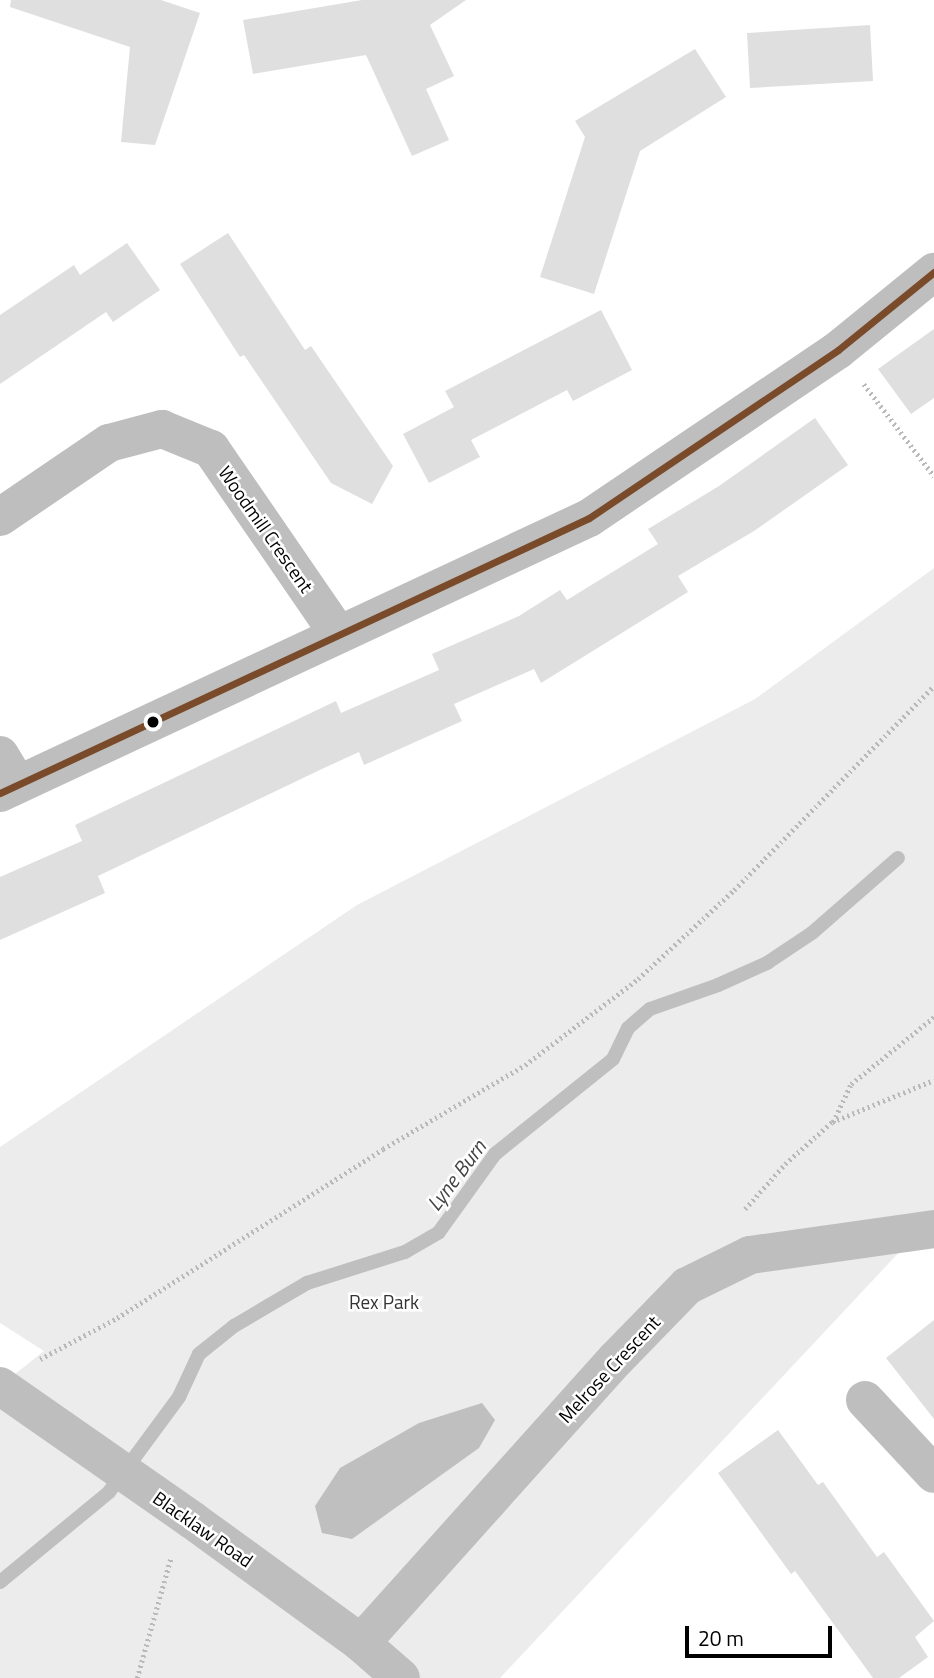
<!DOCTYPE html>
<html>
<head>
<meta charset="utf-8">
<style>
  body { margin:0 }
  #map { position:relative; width:934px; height:1678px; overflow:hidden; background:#fff; font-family:"Titillium Web",sans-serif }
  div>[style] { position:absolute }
  .green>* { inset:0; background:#ececec }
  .water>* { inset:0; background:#bfbfbf }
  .stream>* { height:14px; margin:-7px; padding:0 7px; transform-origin:7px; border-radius:7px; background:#bfbfbf }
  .building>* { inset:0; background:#dfdfdf }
  .path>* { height:4.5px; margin-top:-2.25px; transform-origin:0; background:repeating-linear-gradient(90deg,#b9b9b9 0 2px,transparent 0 5.5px) }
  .street>* { height:38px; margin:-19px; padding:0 19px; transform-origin:19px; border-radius:19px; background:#bebebe }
  .bus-1>* { height:7px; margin:-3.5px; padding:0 3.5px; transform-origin:3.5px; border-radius:3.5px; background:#7a4b2a }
  .dots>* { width:19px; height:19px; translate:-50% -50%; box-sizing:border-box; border:4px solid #fff; border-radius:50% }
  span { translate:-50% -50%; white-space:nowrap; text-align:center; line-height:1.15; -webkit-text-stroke:5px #fff; paint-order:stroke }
  .street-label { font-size:19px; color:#000 }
  .park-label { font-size:19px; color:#333 }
  .water-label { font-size:21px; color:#444; font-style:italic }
  .scale { position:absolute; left:685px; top:1626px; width:147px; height:32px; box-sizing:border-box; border:4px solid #000; border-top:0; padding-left:9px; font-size:21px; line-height:24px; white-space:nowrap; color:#000; -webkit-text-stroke:5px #fff; paint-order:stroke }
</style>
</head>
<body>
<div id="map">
  <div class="green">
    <i style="clip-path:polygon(934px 568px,934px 1215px,500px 1678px,0 1678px,0 1386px,44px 1351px,0 1323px,0 1147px,357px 905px,755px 699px)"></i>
  </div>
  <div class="water">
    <i style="clip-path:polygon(482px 1403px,495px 1420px,479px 1448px,352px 1539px,322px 1533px,315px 1506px,340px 1468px,419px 1423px)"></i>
  </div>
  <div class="stream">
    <i style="left:0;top:1582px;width:141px;rotate:-39.5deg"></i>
    <i style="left:109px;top:1492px;width:118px;rotate:-53.6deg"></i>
    <i style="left:179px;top:1397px;width:47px;rotate:-65.1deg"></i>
    <i style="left:199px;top:1354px;width:45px;rotate:-38.7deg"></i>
    <i style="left:234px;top:1326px;width:85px;rotate:-30.5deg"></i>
    <i style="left:307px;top:1283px;width:103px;rotate:-17.6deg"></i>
    <i style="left:405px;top:1252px;width:39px;rotate:-30deg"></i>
    <i style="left:439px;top:1232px;width:96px;rotate:-54.3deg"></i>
    <i style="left:495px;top:1154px;width:151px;rotate:-38.8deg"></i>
    <i style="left:613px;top:1059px;width:34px;rotate:-64deg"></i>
    <i style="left:628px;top:1028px;width:29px;rotate:-41deg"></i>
    <i style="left:650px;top:1009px;width:72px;rotate:-19.4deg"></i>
    <i style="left:718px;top:985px;width:54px;rotate:-24.2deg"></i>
    <i style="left:767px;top:963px;width:54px;rotate:-33.7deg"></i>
    <i style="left:812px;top:933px;width:114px;rotate:-41.1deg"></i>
  </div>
  <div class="building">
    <i style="clip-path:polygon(11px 0,161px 0,200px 13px,155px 145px,121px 142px,130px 47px,10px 7px)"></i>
    <i style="clip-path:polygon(362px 0,466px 0,430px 25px,454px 76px,426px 89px,449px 140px,412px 156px,366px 55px,253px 74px,243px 20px)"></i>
    <i style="clip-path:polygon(870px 25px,873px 81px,750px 88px,747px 33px)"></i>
    <i style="clip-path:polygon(695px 49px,726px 97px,640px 151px,594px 294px,540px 277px,585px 137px,575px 121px)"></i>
    <i style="clip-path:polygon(228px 233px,305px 350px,311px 346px,393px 466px,372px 504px,331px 483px,244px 355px,240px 357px,180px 264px)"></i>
    <i style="clip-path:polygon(127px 243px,160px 290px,113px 322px,106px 312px,0 384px,0 315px,74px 265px,80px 275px)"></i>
    <i style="clip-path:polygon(601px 310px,632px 370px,573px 401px,567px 390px,471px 440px,480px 457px,429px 483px,403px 434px,454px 407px,445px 391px)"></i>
    <i style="clip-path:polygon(934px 329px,934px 398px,911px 414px,878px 369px)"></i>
    <i style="clip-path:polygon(815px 418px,848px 465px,754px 531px,678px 576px,688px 592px,541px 683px,534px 669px,454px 704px,462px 721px,364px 765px,359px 752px,324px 768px,98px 876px,105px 893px,0 940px,0 877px,82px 841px,75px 825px,336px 701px,341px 713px,439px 670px,432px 654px,519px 616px,560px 590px,567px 600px,658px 544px,648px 529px,719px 486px)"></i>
    <i style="clip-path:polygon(934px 1320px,934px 1419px,886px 1358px)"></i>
    <i style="clip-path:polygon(778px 1430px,818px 1485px,823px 1482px,877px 1557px,884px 1552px,934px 1621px,915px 1637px,928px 1657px,899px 1678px,873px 1678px,795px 1571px,791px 1574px,718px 1473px)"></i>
  </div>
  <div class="path">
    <i style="left:864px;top:384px;width:116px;rotate:52.7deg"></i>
    <i style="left:833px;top:1122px;width:42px;rotate:-64.7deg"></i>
    <i style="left:851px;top:1084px;width:107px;rotate:-38.9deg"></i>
    <i style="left:745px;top:1209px;width:60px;rotate:-48.4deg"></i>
    <i style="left:785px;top:1164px;width:63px;rotate:-41.8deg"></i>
    <i style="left:832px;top:1122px;width:110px;rotate:-22.4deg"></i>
    <i style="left:40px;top:1359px;width:87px;rotate:-28deg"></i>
    <i style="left:117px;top:1318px;width:315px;rotate:-32.4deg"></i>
    <i style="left:383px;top:1149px;width:165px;rotate:-30.6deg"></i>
    <i style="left:525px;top:1065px;width:142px;rotate:-37.3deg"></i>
    <i style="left:638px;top:979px;width:131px;rotate:-42.8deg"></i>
    <i style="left:734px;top:890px;width:286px;rotate:-45.6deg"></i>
    <i style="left:137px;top:1678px;width:126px;rotate:-74.3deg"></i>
  </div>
  <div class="street">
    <i style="left:0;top:517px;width:132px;rotate:-34.2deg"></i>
    <i style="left:109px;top:443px;width:55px;rotate:-14.8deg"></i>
    <i style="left:162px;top:429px;width:53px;rotate:22.2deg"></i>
    <i style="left:211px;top:449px;width:222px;rotate:55.5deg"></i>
    <i style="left:0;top:755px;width:33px;rotate:59deg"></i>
    <i style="left:0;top:793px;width:650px;rotate:-25.03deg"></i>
    <i style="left:589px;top:518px;width:300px;rotate:-34deg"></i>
    <i style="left:838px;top:350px;width:124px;rotate:-39.1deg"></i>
    <i style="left:0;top:1386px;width:234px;rotate:34.9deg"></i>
    <i style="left:192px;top:1520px;width:209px;rotate:36deg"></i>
    <i style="left:361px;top:1643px;width:53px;rotate:41.2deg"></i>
    <i style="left:865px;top:1400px;width:101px;rotate:47deg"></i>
    <i style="left:361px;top:1643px;width:382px;rotate:-48.1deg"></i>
    <i style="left:616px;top:1359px;width:102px;rotate:-45.8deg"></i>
    <i style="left:687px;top:1286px;width:70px;rotate:-26.2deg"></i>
    <i style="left:750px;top:1255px;width:186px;rotate:-8deg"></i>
  </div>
  <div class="bus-1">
    <i style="left:0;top:793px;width:650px;rotate:-25.03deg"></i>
    <i style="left:589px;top:518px;width:300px;rotate:-34deg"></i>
    <i style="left:838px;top:350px;width:124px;rotate:-39.1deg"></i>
  </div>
  <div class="dots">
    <i style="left:153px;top:722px;background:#000"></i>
  </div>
  <div class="street-label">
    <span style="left:266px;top:529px;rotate:55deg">Woodmill Crescent</span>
    <span style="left:609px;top:1369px;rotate:-47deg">Melrose Crescent</span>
    <span style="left:203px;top:1529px;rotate:35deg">Blacklaw Road</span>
  </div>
  <div class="park-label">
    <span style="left:384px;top:1302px">Rex Park</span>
  </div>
  <div class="water-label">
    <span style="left:456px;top:1175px;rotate:-53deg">Lyne Burn</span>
  </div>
  <div class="scale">20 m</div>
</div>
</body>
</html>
